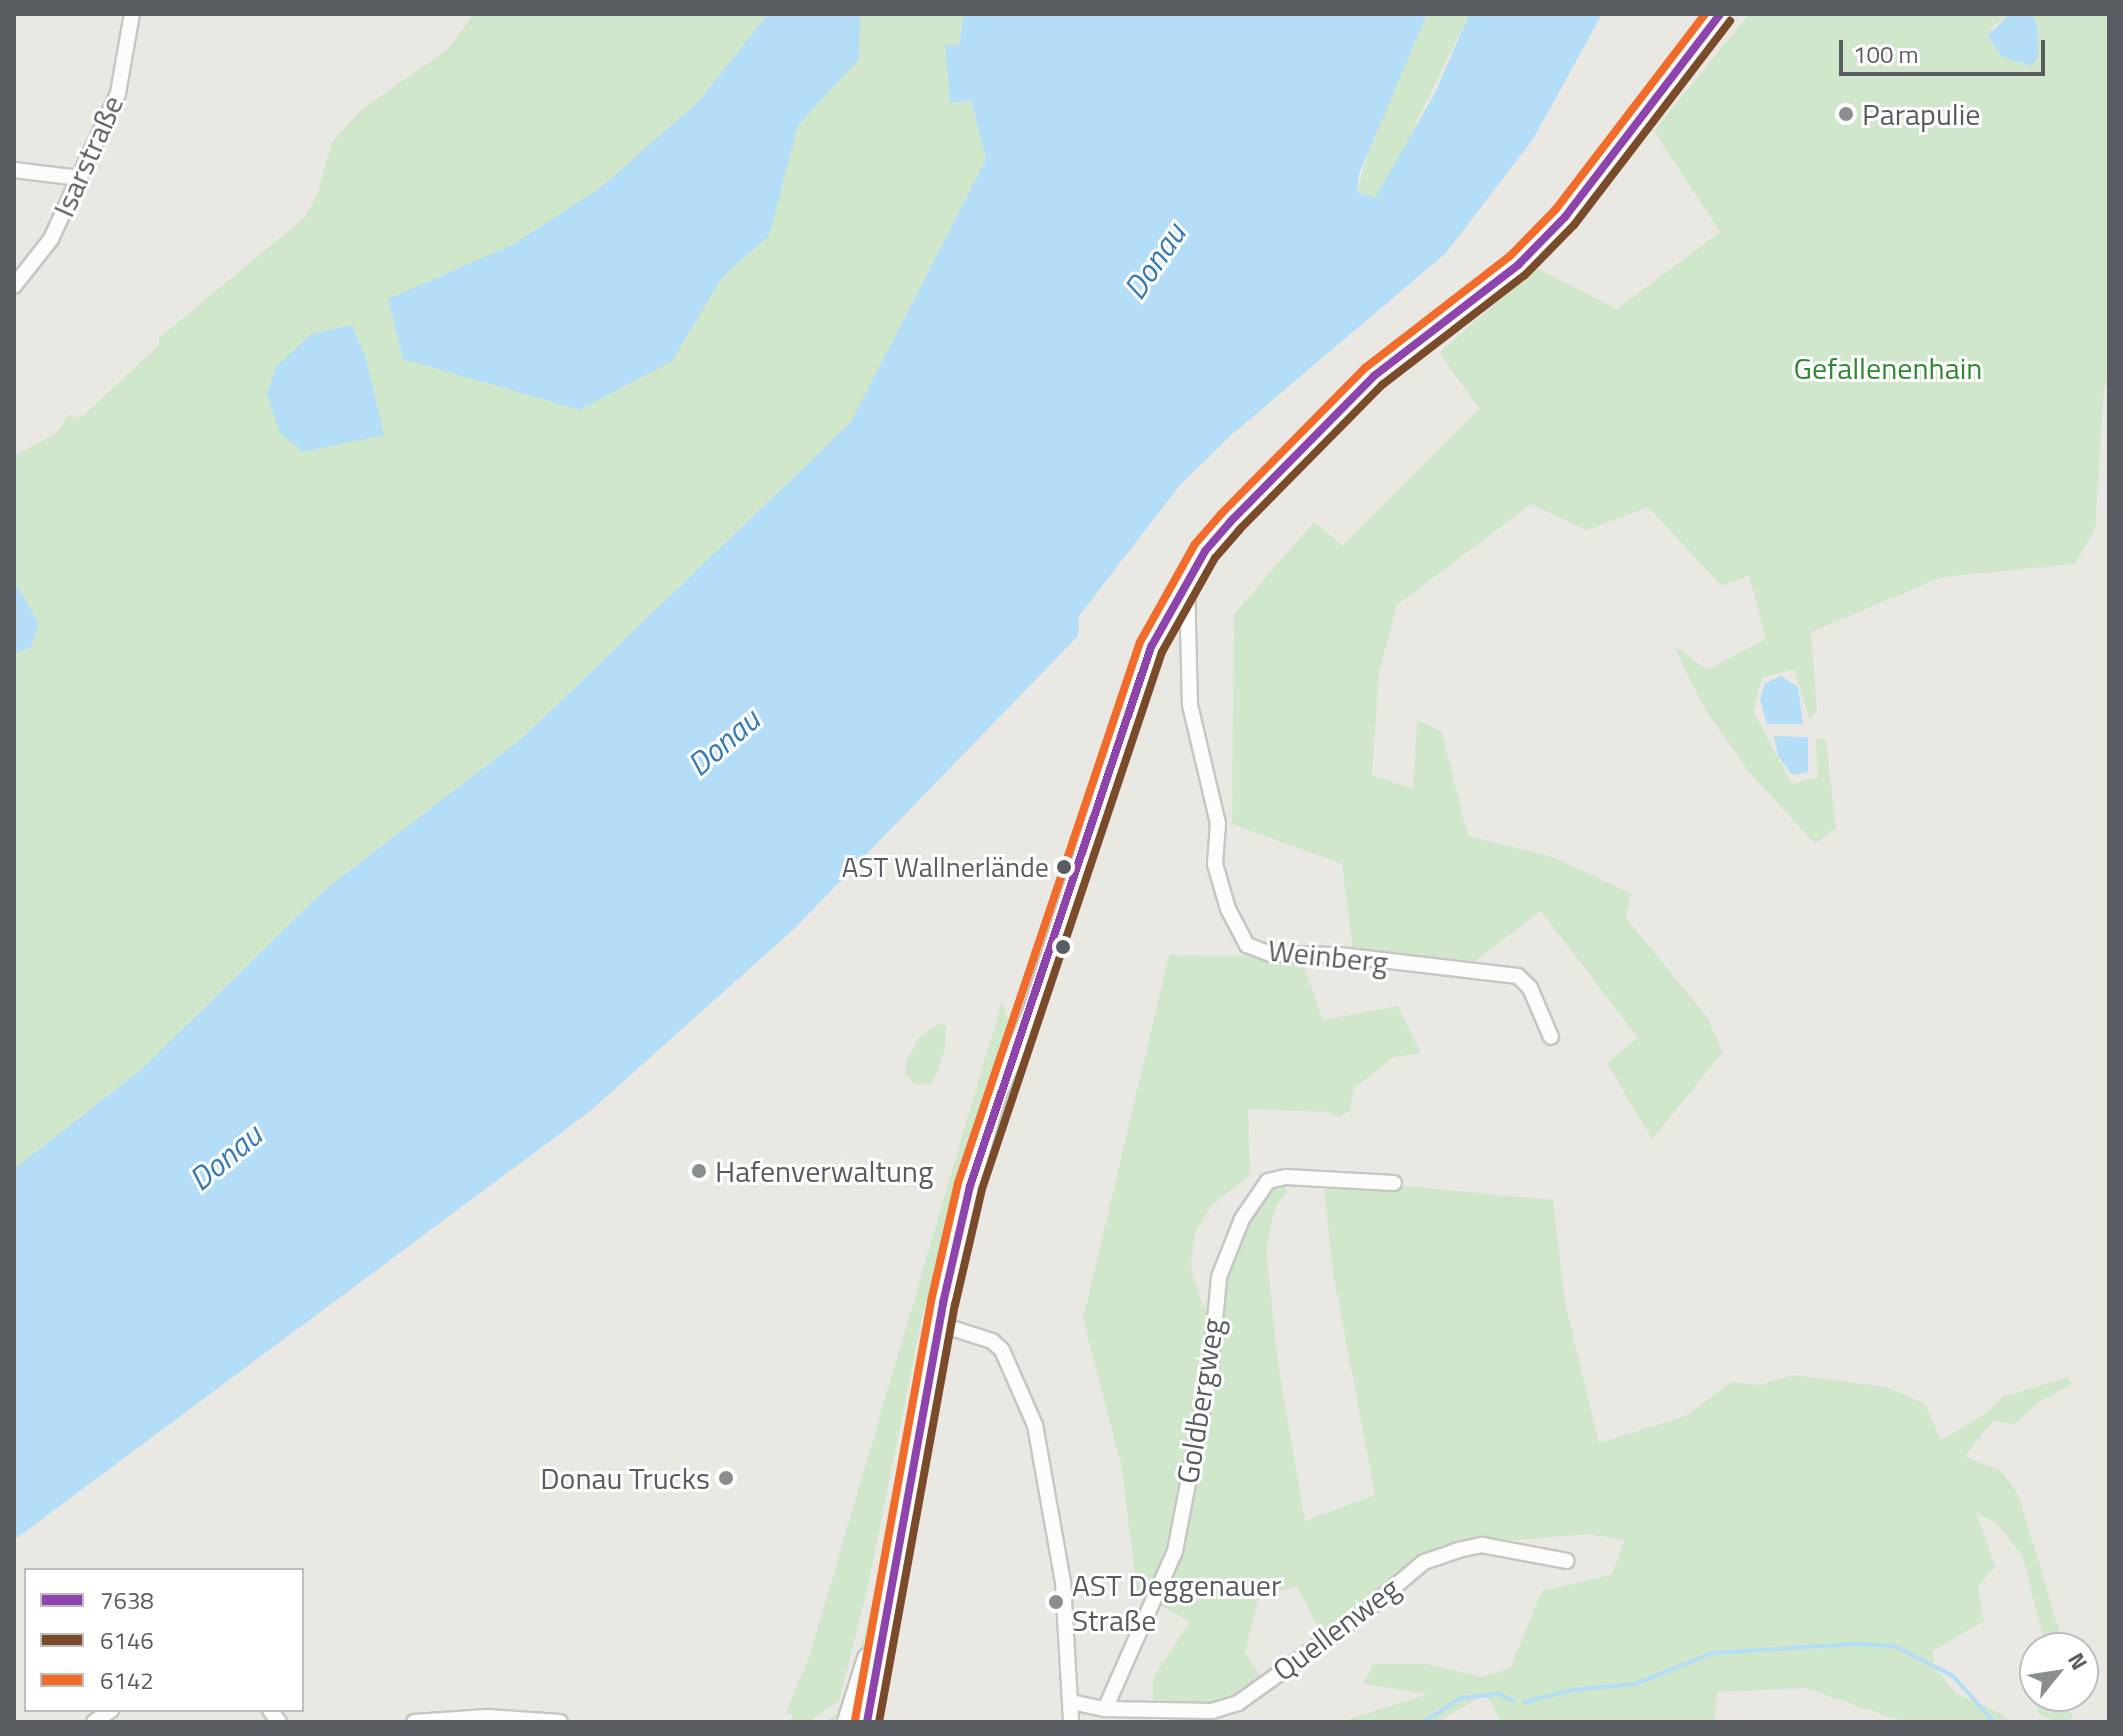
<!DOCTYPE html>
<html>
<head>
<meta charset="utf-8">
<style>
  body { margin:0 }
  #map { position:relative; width:2123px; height:1736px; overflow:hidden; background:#e9e8e3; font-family:"Titillium Web",sans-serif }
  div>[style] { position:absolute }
  .green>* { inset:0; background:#d0e7cc }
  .water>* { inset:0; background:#b4def7 }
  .stream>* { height:4px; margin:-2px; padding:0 2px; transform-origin:2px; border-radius:2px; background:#b4def7 }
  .roads { filter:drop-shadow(2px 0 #c6c6c5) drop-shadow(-2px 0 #c6c6c5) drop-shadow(0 2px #c6c6c5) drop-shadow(0 -2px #c6c6c5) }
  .street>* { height:14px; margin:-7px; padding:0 7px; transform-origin:7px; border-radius:7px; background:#fcfcfb }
  .secondary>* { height:18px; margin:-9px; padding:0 9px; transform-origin:9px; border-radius:9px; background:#fcfcfb }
  .bus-1>* { height:8px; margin:-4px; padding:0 4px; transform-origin:4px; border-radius:4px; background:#8e44ad }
  .bus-2>* { height:8px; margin:-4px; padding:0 4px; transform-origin:4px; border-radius:4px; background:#7a4b2a }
  .bus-3>* { height:8px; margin:-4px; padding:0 4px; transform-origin:4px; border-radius:4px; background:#f16c2b }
  .dots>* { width:22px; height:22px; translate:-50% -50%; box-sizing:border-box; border:4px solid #fff; border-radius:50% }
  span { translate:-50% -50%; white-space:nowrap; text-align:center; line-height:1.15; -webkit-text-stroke:6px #fff; paint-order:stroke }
  .bus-label { font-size:28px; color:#595d62 }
  .right { translate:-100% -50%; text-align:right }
  .poi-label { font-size:30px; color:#595d62 }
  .left { translate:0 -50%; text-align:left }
  .street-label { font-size:30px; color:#595d62 }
  .park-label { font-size:30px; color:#328732 }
  .water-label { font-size:32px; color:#387ab4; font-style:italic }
  .frame { position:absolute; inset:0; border:16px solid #595d62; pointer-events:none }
  .legend { position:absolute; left:24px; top:1568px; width:280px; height:144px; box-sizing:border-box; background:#fff; border:2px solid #bdbec0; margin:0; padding:10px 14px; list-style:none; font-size:24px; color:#595d62 }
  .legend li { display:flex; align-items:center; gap:16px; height:40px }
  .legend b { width:40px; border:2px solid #bdbec0 }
  .north { position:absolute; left:2019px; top:1632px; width:80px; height:80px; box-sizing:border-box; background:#fff; border:2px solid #bdbec0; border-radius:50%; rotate:60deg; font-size:22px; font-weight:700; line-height:32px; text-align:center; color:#595d62 }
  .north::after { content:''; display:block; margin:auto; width:28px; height:36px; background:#8b8e8f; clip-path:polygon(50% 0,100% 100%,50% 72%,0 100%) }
  .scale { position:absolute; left:1839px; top:40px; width:206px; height:36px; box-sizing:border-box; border:4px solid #595d62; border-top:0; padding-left:10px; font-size:24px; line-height:28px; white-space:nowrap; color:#595d62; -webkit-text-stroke:6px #fff; paint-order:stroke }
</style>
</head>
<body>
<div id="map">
  <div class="green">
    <i style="clip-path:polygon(474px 14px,964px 14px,959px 46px,945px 45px,951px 103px,971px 100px,986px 159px,851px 422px,521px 739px,323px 891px,143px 1068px,14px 1169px,14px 653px,30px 648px,39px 624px,14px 581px,14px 457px,57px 432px,69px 414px,75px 418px,84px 415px,159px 345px,159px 338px,304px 218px,317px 195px,332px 142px,361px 110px,448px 49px)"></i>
    <i style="clip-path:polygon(1427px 14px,1469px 14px,1386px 185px,1375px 198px,1357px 192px,1374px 132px)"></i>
    <i style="clip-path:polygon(1749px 14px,2010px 14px,1989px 29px,2037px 25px,2032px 14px,2109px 14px,2109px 374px,2104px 388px,2095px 530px,2074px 564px,1942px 577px,1811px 632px,1817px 711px,1809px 718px,1794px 669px,1762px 678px,1753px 711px,1792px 784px,1818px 777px,1816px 738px,1826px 740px,1836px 828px,1815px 844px,1748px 771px,1703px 706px,1674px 646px,1708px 670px,1766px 639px,1749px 575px,1722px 586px,1648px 507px,1587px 530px,1531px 504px,1397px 605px,1379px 672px,1372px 775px,1413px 789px,1417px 720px,1442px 732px,1468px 836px,1553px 857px,1631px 894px,1626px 918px,1707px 1017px,1723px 1052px,1652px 1139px,1607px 1063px,1638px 1038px,1541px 911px,1460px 972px,1354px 958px,1342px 864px,1232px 824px,1234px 614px,1314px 522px,1343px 546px,1480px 409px,1439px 353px,1536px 268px,1617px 309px,1720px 232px,1654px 131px)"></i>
    <i style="clip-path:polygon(1169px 955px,1300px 956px,1323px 1020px,1398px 1006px,1421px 1053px,1394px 1057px,1354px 1088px,1350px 1111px,1338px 1117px,1329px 1112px,1248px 1109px,1250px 1175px,1213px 1204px,1195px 1232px,1191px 1267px,1202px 1305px,1217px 1308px,1220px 1278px,1268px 1182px,1285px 1179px,1286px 1192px,1275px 1208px,1266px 1248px,1278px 1363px,1305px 1521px,1375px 1495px,1333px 1273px,1324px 1190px,1349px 1184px,1393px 1185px,1553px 1200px,1565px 1302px,1599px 1443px,1686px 1416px,1731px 1382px,1760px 1385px,1794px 1375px,1886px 1387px,1925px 1404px,1941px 1440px,1985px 1414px,2003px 1397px,2068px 1377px,2071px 1384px,2040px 1401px,2014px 1424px,1993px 1421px,1965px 1456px,2002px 1472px,2019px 1496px,2063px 1643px,2046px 1648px,2022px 1555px,1996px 1523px,1976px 1512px,1995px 1567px,1978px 1586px,1984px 1621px,1933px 1651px,1934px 1666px,1956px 1694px,2005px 1715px,2008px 1722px,1905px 1722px,1805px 1688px,1717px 1692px,1715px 1722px,1501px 1722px,1486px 1694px,1437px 1722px,1340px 1722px,1429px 1694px,1363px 1684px,1373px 1664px,1426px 1664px,1483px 1677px,1510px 1668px,1542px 1591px,1611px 1575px,1625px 1540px,1588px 1534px,1460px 1545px,1421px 1555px,1355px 1614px,1319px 1630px,1297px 1586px,1259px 1597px,1245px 1652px,1261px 1677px,1246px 1693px,1210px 1703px,1153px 1706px,1153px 1678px,1190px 1622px,1137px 1592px,1121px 1464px,1083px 1319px)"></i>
    <i style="clip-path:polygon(1002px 1001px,1011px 1026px,980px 1115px,923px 1313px,868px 1586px,839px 1701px,808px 1722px,790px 1722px,793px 1715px,786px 1713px,810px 1654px)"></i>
    <i style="clip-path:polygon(940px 1023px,946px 1026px,945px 1050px,936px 1074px,930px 1085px,915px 1084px,906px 1075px,905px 1063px,919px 1037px)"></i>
    <i style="clip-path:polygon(937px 1301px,877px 1608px,845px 1716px,837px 1722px,824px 1722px,841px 1711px,848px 1696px,883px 1562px)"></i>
    <i style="clip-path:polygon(2034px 1694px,2058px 1696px,2073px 1716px,2070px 1722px,2055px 1722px,2038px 1713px)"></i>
  </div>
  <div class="water">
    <i style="clip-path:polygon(768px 14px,860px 14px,859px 59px,798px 125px,769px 236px,723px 276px,672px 361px,580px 410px,403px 359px,388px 299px,512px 245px,600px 188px,698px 102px)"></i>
    <i style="clip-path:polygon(964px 14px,1427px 14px,1359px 174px,1357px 192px,1375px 198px,1436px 91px,1469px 14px,1602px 14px,1533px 139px,1446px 253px,1230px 436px,1180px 485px,1079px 616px,1078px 636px,794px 929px,589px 1112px,14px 1540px,14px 1169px,143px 1068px,323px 891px,521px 739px,851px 422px,986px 159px,971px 100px,950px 103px,945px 45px,959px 45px)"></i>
    <i style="clip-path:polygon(2010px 14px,2032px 14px,2037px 24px,2038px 57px,2031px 66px,2001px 56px,1988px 35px)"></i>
    <i style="clip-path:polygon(352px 325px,366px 358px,384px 435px,303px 452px,280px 433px,267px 394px,276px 367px,311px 334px)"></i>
    <i style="clip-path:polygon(14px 581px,39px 624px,30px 648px,14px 653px)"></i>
    <i style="clip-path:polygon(1781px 676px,1798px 687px,1803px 724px,1767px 724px,1760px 699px,1765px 683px)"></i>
    <i style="clip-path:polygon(1774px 736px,1808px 737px,1808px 772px,1792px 775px,1778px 756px)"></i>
  </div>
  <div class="stream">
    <i style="left:1525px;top:1702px;width:49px;rotate:-14deg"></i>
    <i style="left:1573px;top:1690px;width:62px;rotate:-5.5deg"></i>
    <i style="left:1635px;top:1684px;width:84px;rotate:-21.7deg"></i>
    <i style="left:1713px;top:1653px;width:141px;rotate:-3.7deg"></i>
    <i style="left:1854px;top:1644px;width:41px;rotate:2.8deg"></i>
    <i style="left:1895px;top:1646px;width:65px;rotate:27.3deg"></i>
    <i style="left:1953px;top:1676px;width:62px;rotate:48.3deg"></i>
    <i style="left:1424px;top:1722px;width:44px;rotate:-33deg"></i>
    <i style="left:1461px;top:1698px;width:38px;rotate:-6deg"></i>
    <i style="left:1499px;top:1694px;width:16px;rotate:27deg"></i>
  </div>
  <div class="roads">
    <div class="street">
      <i style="left:14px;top:170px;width:66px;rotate:6.9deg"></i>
      <i style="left:14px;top:286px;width:60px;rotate:-51.8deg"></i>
      <i style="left:51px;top:239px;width:161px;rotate:-65.3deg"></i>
      <i style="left:118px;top:93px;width:80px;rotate:-80deg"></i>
      <i style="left:1187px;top:583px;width:122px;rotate:88.6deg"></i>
      <i style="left:1190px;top:705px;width:121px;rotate:76.7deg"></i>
      <i style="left:1218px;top:823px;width:41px;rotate:94.2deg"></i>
      <i style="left:1215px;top:864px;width:47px;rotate:73.9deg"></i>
      <i style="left:1228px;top:909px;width:41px;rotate:62.2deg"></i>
      <i style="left:1247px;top:945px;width:25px;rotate:21deg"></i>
      <i style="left:1270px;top:954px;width:69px;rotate:0.8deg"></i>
      <i style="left:1339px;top:955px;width:180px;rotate:6.7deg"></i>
      <i style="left:1518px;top:976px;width:17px;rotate:45deg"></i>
      <i style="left:1530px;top:988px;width:53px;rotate:66.8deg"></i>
      <i style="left:939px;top:1324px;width:56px;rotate:17.8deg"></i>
      <i style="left:992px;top:1341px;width:13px;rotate:42deg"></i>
      <i style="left:1002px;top:1350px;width:82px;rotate:66.3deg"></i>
      <i style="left:1035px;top:1425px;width:159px;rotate:79.9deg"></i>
      <i style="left:1063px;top:1582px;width:140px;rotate:86.7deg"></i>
      <i style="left:1071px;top:1702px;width:35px;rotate:12deg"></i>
      <i style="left:1105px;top:1709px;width:173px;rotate:-66.1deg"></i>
      <i style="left:1175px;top:1551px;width:190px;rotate:-79.1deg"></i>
      <i style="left:1211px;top:1364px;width:87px;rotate:-84.7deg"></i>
      <i style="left:1219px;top:1277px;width:62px;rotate:-68.4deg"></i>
      <i style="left:1242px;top:1219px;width:46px;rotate:-55.6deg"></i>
      <i style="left:1268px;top:1181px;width:18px;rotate:-13deg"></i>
      <i style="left:1286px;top:1177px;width:108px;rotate:3.2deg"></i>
      <i style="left:1105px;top:1709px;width:107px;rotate:1.1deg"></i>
      <i style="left:1212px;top:1711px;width:27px;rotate:-17deg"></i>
      <i style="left:1238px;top:1703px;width:151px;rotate:-35.6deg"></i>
      <i style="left:1361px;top:1615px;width:82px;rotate:-40.1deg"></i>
      <i style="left:1424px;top:1562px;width:36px;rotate:-19deg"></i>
      <i style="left:1458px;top:1550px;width:25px;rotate:-12deg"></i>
      <i style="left:1482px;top:1545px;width:86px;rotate:10.7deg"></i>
      <i style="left:270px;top:1710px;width:15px;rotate:53deg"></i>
      <i style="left:94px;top:1722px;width:21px;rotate:-35deg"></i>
      <i style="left:414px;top:1722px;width:73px;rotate:-3.9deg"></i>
      <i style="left:487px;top:1717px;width:73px;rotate:3.9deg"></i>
    </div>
    <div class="secondary">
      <i style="left:847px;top:1722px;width:67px;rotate:-72.6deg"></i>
      <i style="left:867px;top:1722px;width:426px;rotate:-79.7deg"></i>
      <i style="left:943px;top:1303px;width:120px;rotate:-77deg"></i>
      <i style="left:970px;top:1186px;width:96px;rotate:-73.6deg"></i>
      <i style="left:997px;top:1094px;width:88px;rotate:-66.6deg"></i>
      <i style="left:1032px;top:1013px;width:385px;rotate:-72deg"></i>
      <i style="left:1151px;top:647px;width:110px;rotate:-60.6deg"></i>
      <i style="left:1205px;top:551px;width:38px;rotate:-49deg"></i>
      <i style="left:1230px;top:522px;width:205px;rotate:-45.4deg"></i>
      <i style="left:1374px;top:376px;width:182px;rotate:-37.6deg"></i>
      <i style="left:1518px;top:265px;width:67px;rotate:-45.6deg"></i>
      <i style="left:1565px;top:217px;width:255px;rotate:-52.6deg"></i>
    </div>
  </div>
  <div class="bus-1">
    <i style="left:867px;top:1722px;width:426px;rotate:-79.7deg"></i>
    <i style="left:943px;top:1303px;width:120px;rotate:-77deg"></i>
    <i style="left:970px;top:1186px;width:569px;rotate:-71.44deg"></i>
    <i style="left:1151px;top:647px;width:110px;rotate:-60.6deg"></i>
    <i style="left:1205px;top:551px;width:38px;rotate:-49deg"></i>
    <i style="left:1230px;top:522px;width:205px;rotate:-45.4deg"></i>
    <i style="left:1374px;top:376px;width:182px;rotate:-37.6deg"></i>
    <i style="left:1518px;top:265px;width:67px;rotate:-45.6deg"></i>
    <i style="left:1565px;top:217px;width:255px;rotate:-52.6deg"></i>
  </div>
  <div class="bus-2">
    <i style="left:879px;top:1722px;width:424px;rotate:-79.7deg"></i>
    <i style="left:955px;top:1305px;width:119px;rotate:-76.9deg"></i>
    <i style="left:982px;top:1189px;width:566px;rotate:-71.47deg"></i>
    <i style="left:1162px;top:652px;width:108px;rotate:-60.6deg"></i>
    <i style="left:1215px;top:558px;width:37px;rotate:-49deg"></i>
    <i style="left:1239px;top:530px;width:204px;rotate:-45.4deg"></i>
    <i style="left:1382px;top:385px;width:180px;rotate:-37.6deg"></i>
    <i style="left:1525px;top:275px;width:70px;rotate:-45.6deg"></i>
    <i style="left:1574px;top:225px;width:257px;rotate:-52.6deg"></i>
  </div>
  <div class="bus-3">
    <i style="left:855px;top:1720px;width:426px;rotate:-79.7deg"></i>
    <i style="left:931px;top:1301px;width:121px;rotate:-77.1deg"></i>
    <i style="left:958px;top:1183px;width:571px;rotate:-71.41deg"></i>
    <i style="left:1140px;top:642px;width:112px;rotate:-60.7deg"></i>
    <i style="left:1195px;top:544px;width:40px;rotate:-49deg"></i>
    <i style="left:1221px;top:514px;width:205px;rotate:-45.4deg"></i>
    <i style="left:1365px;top:368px;width:183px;rotate:-37.7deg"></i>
    <i style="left:1510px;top:256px;width:66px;rotate:-45.6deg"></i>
    <i style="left:1556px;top:209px;width:245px;rotate:-52.6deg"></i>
  </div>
  <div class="dots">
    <i style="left:1846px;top:114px;background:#8b8e8f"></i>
    <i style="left:1064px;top:867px;background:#595d62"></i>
    <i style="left:1063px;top:947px;background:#595d62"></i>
    <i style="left:699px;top:1171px;background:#8b8e8f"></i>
    <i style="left:726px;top:1478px;background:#8b8e8f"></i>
    <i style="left:1056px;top:1602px;background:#8b8e8f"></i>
  </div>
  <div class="bus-label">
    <span class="right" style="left:1049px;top:867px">AST Wallnerlände</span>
  </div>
  <div class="poi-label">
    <span class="left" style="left:1862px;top:114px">Parapulie</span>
    <span class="left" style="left:715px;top:1171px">Hafenverwaltung</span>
    <span class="right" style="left:710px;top:1478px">Donau Trucks</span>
    <span class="left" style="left:1072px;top:1602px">AST Deggenauer<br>Straße</span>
  </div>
  <div class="street-label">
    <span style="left:88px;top:156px;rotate:-66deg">Isarstraße</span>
    <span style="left:1328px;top:956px;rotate:6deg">Weinberg</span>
    <span style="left:1200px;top:1401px;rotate:-81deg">Goldbergweg</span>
    <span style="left:1336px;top:1629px;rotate:-37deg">Quellenweg</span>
  </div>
  <div class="park-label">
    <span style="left:1888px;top:368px">Gefallenenhain</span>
  </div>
  <div class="water-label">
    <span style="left:1154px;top:261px;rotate:-56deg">Donau</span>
    <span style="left:723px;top:742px;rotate:-41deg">Donau</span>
    <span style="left:225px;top:1157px;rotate:-40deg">Donau</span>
  </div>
  <div class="frame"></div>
  <ul class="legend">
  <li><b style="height:10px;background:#8e44ad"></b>7638</li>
  <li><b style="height:10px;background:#7a4b2a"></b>6146</li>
  <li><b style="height:10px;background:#f16c2b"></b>6142</li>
  </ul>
  <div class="north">N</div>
  <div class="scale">100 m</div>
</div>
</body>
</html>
